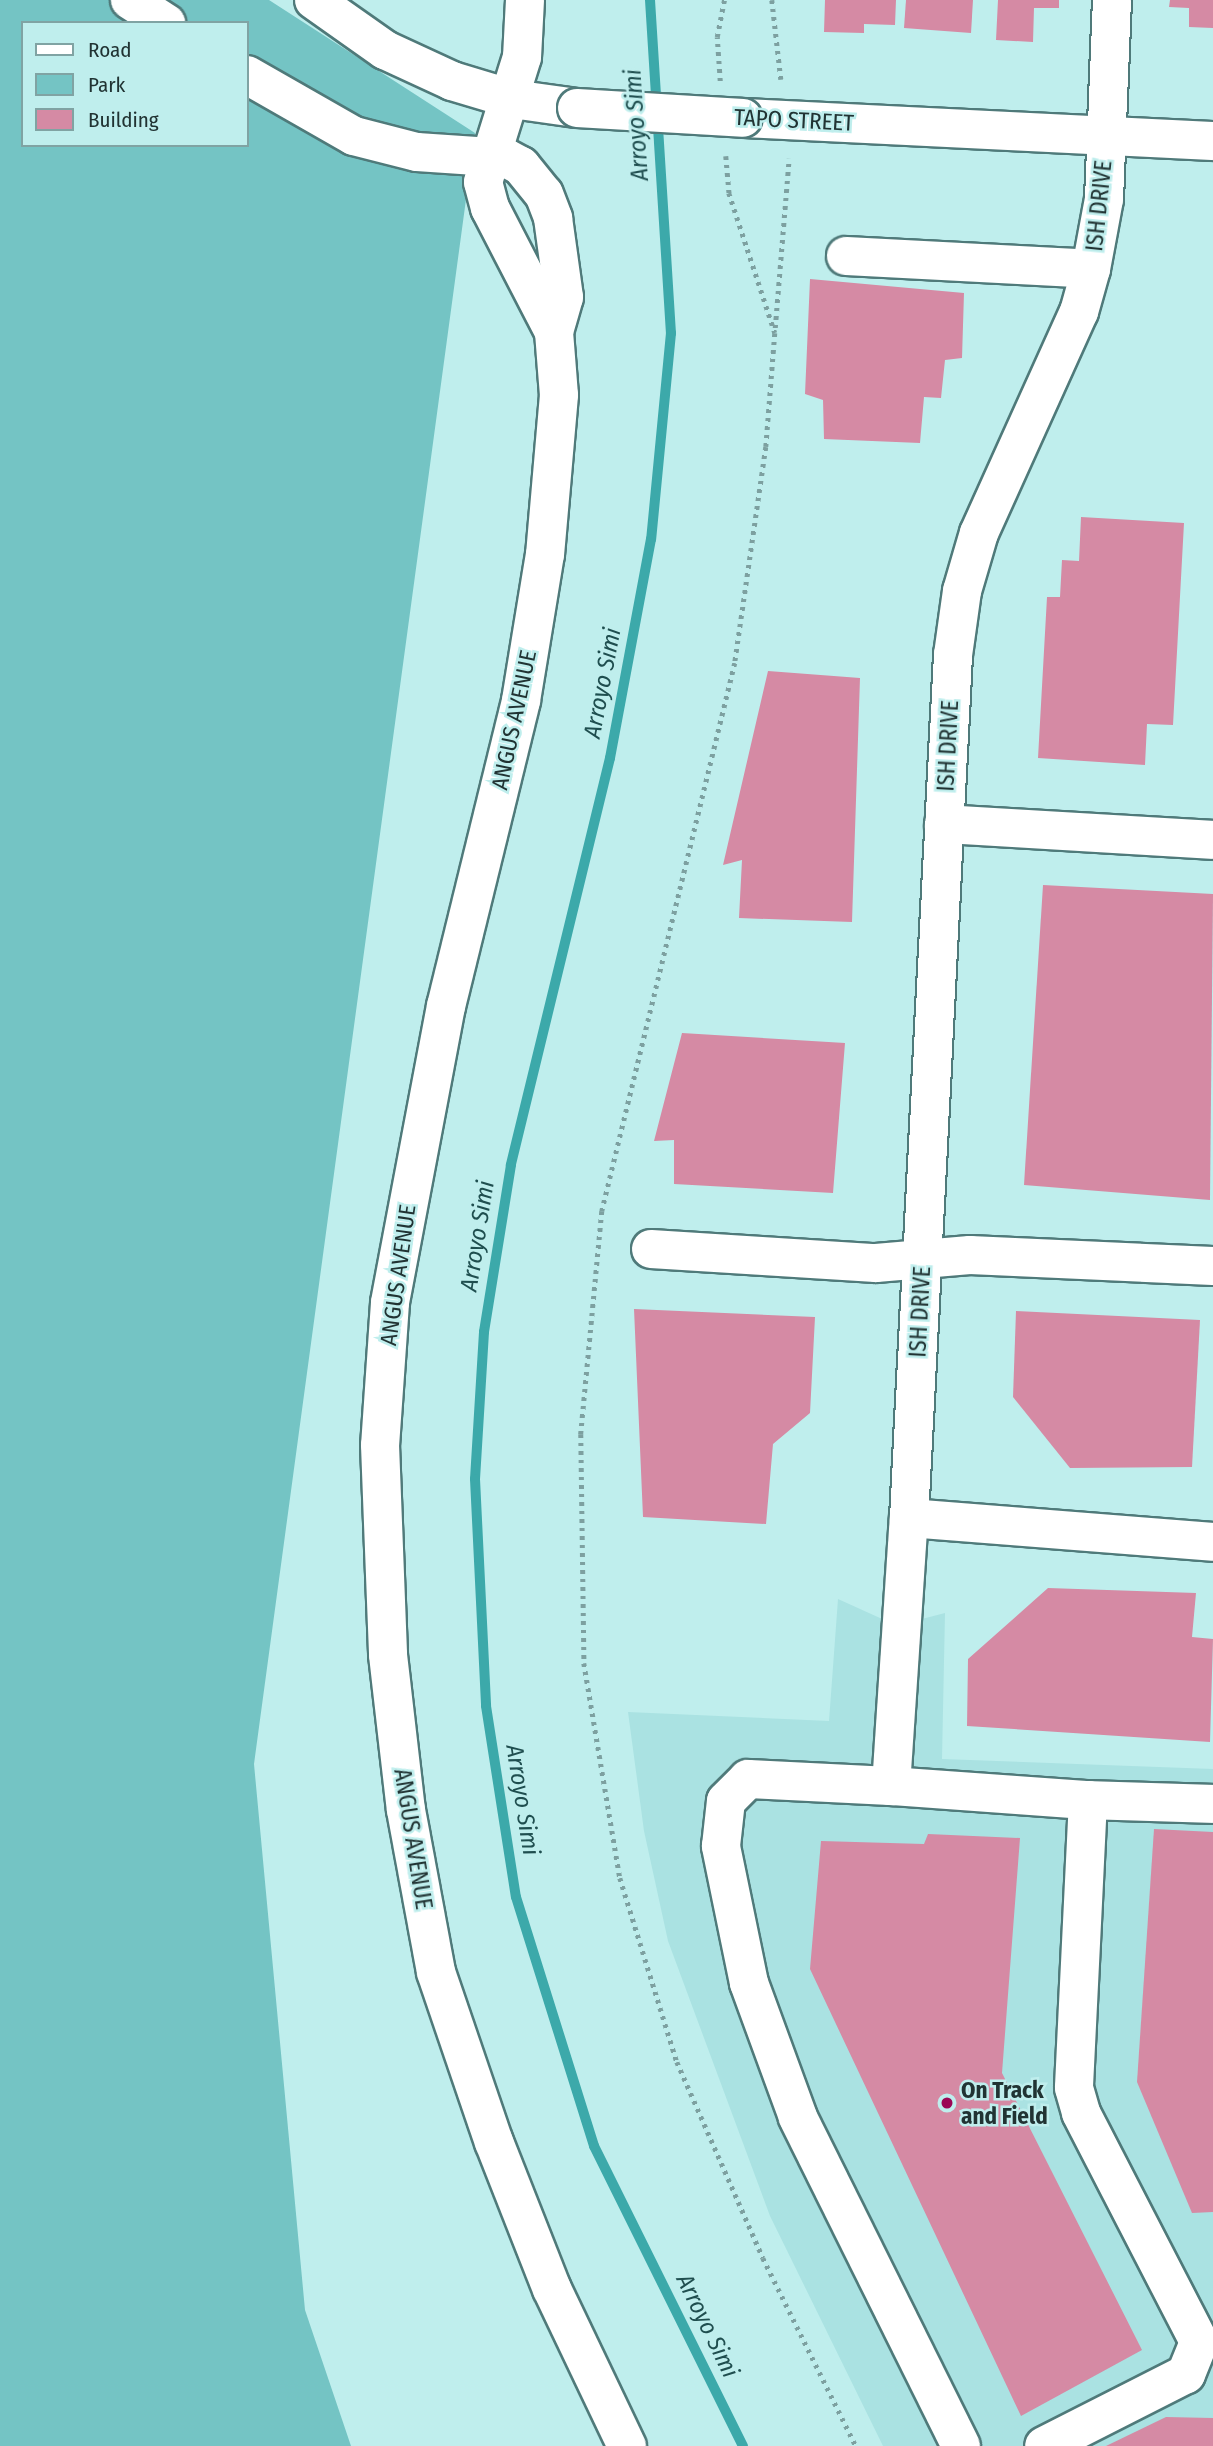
<!DOCTYPE html>
<html>
<head>
<meta charset="utf-8">
<style>
  body { margin:0 }
  #map { position:relative; width:1213px; height:2446px; overflow:hidden; background:#bfeeed; font-family:"Fira Sans Condensed",sans-serif }
  div>[style] { position:absolute }
  .built>* { inset:0; background:#aae2e2 }
  .green>* { inset:0; background:#74c4c4 }
  .stream>* { height:10px; margin:-5px; padding:0 5px; transform-origin:5px; border-radius:5px; background:#3ca9aa }
  .building>* { inset:0; background:#d58aa4 }
  .path>* { height:4.5px; margin-top:-2.25px; transform-origin:0; background:repeating-linear-gradient(90deg,#7da0a0 0 3.5px,transparent 0 8.5px) }
  .roads { filter:drop-shadow(2px 0 #4f7a7a) drop-shadow(-2px 0 #4f7a7a) drop-shadow(0 2px #4f7a7a) drop-shadow(0 -2px #4f7a7a) }
  .minor>* { height:38px; margin:-19px; padding:0 19px; transform-origin:19px; border-radius:19px; background:#fff }
  .bridges { filter:drop-shadow(2px 0 #4f7a7a) drop-shadow(-2px 0 #4f7a7a) drop-shadow(0 2px #4f7a7a) drop-shadow(0 -2px #4f7a7a) }
  .minor-bridge>* { height:38px; margin:-19px; padding:0 19px; transform-origin:19px; border-radius:19px; background:#fff }
  .dots>* { width:19px; height:19px; translate:-50% -50%; box-sizing:border-box; border:4px solid #bfeeed; border-radius:50% }
  span { translate:-50% -50%; white-space:nowrap; text-align:center; line-height:1.15; -webkit-text-stroke:5px #bfeeed; paint-order:stroke }
  .street-label { font-size:23px; color:#213333 }
  .poi-label { font-size:23px; color:#213333; font-weight:700 }
  .left { translate:0 -50%; text-align:left }
  .water-label { font-size:24px; color:#1f4e4f; font-style:italic }
  .legend { position:absolute; left:21px; top:21px; width:228px; height:126px; box-sizing:border-box; background:#bfeeed; border:2px solid #80a3a3; margin:0; padding:9px 12px; list-style:none; font-size:21px; color:#213333 }
  .legend li { display:flex; align-items:center; gap:14px; height:35px }
  .legend b { width:35px; border:2px solid #80a3a3 }
</style>
</head>
<body>
<div id="map">
  <div class="built">
    <i style="clip-path:polygon(838px 1599px,880px 1618px,918px 1620px,945px 1613px,942px 1759px,1213px 1769px,1213px 2446px,883px 2446px,770px 2216px,668px 1941px,644px 1831px,628px 1712px,829px 1721px)"></i>
  </div>
  <div class="green">
    <i style="clip-path:polygon(evenodd,0 0,269px 0,475px 133px,254px 1764px,305px 2310px,351px 2446px,0 2446px,0 0,23px 23px,247px 23px,247px 145px,23px 145px,23px 23px)"></i>
  </div>
  <div class="stream">
    <i style="left:650px;top:0;width:334px;rotate:86.4deg"></i>
    <i style="left:671px;top:333px;width:207px;rotate:95.5deg"></i>
    <i style="left:651px;top:539px;width:223px;rotate:100.6deg"></i>
    <i style="left:610px;top:758px;width:419px;rotate:103.7deg"></i>
    <i style="left:511px;top:1165px;width:169px;rotate:99.2deg"></i>
    <i style="left:484px;top:1332px;width:147px;rotate:93.5deg"></i>
    <i style="left:475px;top:1479px;width:227px;rotate:87.2deg"></i>
    <i style="left:486px;top:1706px;width:193px;rotate:81.1deg"></i>
    <i style="left:516px;top:1897px;width:261px;rotate:72.6deg"></i>
    <i style="left:594px;top:2146px;width:335px;rotate:63.6deg"></i>
  </div>
  <div class="building">
    <i style="clip-path:polygon(825px 0,896px 0,895px 25px,864px 24px,864px 33px,824px 32px)"></i>
    <i style="clip-path:polygon(906px 0,973px 0,971px 33px,904px 28px)"></i>
    <i style="clip-path:polygon(998px 0,1059px 0,1059px 8px,1034px 8px,1033px 42px,996px 40px)"></i>
    <i style="clip-path:polygon(1170px 0,1213px 0,1213px 28px,1189px 27px,1189px 8px,1169px 7px)"></i>
    <i style="clip-path:polygon(810px 279px,964px 293px,962px 358px,945px 360px,941px 398px,924px 397px,920px 443px,824px 439px,823px 400px,805px 394px)"></i>
    <i style="clip-path:polygon(1081px 517px,1184px 523px,1173px 725px,1147px 724px,1145px 765px,1038px 758px,1047px 597px,1060px 597px,1062px 560px,1079px 561px)"></i>
    <i style="clip-path:polygon(768px 671px,860px 678px,852px 922px,739px 918px,742px 860px,723px 865px)"></i>
    <i style="clip-path:polygon(1043px 885px,1213px 894px,1210px 1200px,1024px 1185px)"></i>
    <i style="clip-path:polygon(682px 1033px,845px 1043px,833px 1193px,674px 1184px,674px 1140px,654px 1141px)"></i>
    <i style="clip-path:polygon(634px 1309px,815px 1317px,810px 1413px,773px 1444px,766px 1524px,643px 1517px)"></i>
    <i style="clip-path:polygon(1016px 1311px,1200px 1320px,1192px 1467px,1070px 1468px,1013px 1397px)"></i>
    <i style="clip-path:polygon(1048px 1588px,1196px 1593px,1192px 1637px,1213px 1639px,1210px 1742px,967px 1726px,968px 1659px)"></i>
    <i style="clip-path:polygon(1154px 1829px,1213px 1832px,1213px 2212px,1192px 2213px,1137px 2082px)"></i>
    <i style="clip-path:polygon(928px 1834px,1020px 1838px,1002px 2073px,1142px 2350px,1021px 2416px,810px 1969px,821px 1841px,924px 1844px)"></i>
    <i style="clip-path:polygon(1166px 2417px,1213px 2418px,1213px 2446px,1106px 2446px)"></i>
  </div>
  <div class="path">
    <i style="left:772px;top:0;width:80px;rotate:83.5deg"></i>
    <i style="left:720px;top:81px;width:44px;rotate:-93.9deg"></i>
    <i style="left:717px;top:37px;width:38px;rotate:-79deg"></i>
    <i style="left:726px;top:156px;width:37px;rotate:85deg"></i>
    <i style="left:729px;top:193px;width:147px;rotate:71.8deg"></i>
    <i style="left:775px;top:333px;width:114px;rotate:94.5deg"></i>
    <i style="left:766px;top:447px;width:218px;rotate:98.2deg"></i>
    <i style="left:735px;top:663px;width:564px;rotate:103.64deg"></i>
    <i style="left:602px;top:1211px;width:224px;rotate:95.4deg"></i>
    <i style="left:581px;top:1434px;width:229px;rotate:89.2deg"></i>
    <i style="left:584px;top:1663px;width:218px;rotate:80.5deg"></i>
    <i style="left:620px;top:1878px;width:193px;rotate:72.8deg"></i>
    <i style="left:677px;top:2062px;width:214px;rotate:66.3deg"></i>
    <i style="left:763px;top:2258px;width:210px;rotate:63.7deg"></i>
    <i style="left:775px;top:328px;width:170px;rotate:-85.3deg"></i>
  </div>
  <div class="roads">
    <div class="minor">
      <i style="left:130px;top:0;width:43px;rotate:32.6deg"></i>
      <i style="left:314px;top:0;width:87px;rotate:35.2deg"></i>
      <i style="left:385px;top:50px;width:74px;rotate:24.8deg"></i>
      <i style="left:452px;top:81px;width:63px;rotate:16.7deg"></i>
      <i style="left:512px;top:99px;width:66px;rotate:7.9deg"></i>
      <i style="left:525px;top:0;width:57px;rotate:93deg"></i>
      <i style="left:522px;top:57px;width:131px;rotate:107.3deg"></i>
      <i style="left:483px;top:182px;width:27px;rotate:75deg"></i>
      <i style="left:490px;top:208px;width:140px;rotate:62.7deg"></i>
      <i style="left:554px;top:332px;width:63px;rotate:85.5deg"></i>
      <i style="left:559px;top:395px;width:160px;rotate:95deg"></i>
      <i style="left:545px;top:554px;width:149px;rotate:99.3deg"></i>
      <i style="left:521px;top:701px;width:314px;rotate:103.8deg"></i>
      <i style="left:446px;top:1006px;width:302px;rotate:100.7deg"></i>
      <i style="left:390px;top:1303px;width:142px;rotate:94deg"></i>
      <i style="left:380px;top:1445px;width:210px;rotate:87.8deg"></i>
      <i style="left:388px;top:1655px;width:156px;rotate:83.4deg"></i>
      <i style="left:406px;top:1810px;width:165px;rotate:79.5deg"></i>
      <i style="left:436px;top:1972px;width:180px;rotate:71.2deg"></i>
      <i style="left:494px;top:2142px;width:158px;rotate:68.5deg"></i>
      <i style="left:552px;top:2289px;width:174px;rotate:64.5deg"></i>
      <i style="left:247px;top:75px;width:123px;rotate:29.7deg"></i>
      <i style="left:354px;top:136px;width:65px;rotate:14.3deg"></i>
      <i style="left:417px;top:152px;width:89px;rotate:3.9deg"></i>
      <i style="left:506px;top:158px;width:17px;rotate:28deg"></i>
      <i style="left:521px;top:166px;width:36px;rotate:51deg"></i>
      <i style="left:544px;top:194px;width:26px;rotate:69deg"></i>
      <i style="left:553px;top:218px;width:80px;rotate:82.1deg"></i>
      <i style="left:564px;top:297px;width:36px;rotate:106deg"></i>
      <i style="left:743px;top:118px;width:471px;rotate:2.8deg"></i>
      <i style="left:846px;top:256px;width:245px;rotate:3deg"></i>
      <i style="left:944px;top:824px;width:269px;rotate:3.4deg"></i>
      <i style="left:651px;top:1249px;width:225px;rotate:3.6deg"></i>
      <i style="left:876px;top:1263px;width:94px;rotate:-4.9deg"></i>
      <i style="left:970px;top:1255px;width:243px;rotate:2.6deg"></i>
      <i style="left:909px;top:1518px;width:305px;rotate:4.5deg"></i>
      <i style="left:891px;top:1786px;width:197px;rotate:4.1deg"></i>
      <i style="left:1088px;top:1800px;width:288px;rotate:92.8deg"></i>
      <i style="left:1074px;top:2088px;width:26px;rotate:74deg"></i>
      <i style="left:1081px;top:2113px;width:258px;rotate:62.7deg"></i>
      <i style="left:1199px;top:2342px;width:35px;rotate:112deg"></i>
      <i style="left:1186px;top:2374px;width:159px;rotate:153.1deg"></i>
      <i style="left:1088px;top:1800px;width:125px;rotate:1.8deg"></i>
      <i style="left:961px;top:2446px;width:367px;rotate:-116.4deg"></i>
      <i style="left:798px;top:2117px;width:143px;rotate:-110.1deg"></i>
      <i style="left:749px;top:1983px;width:140px;rotate:-101.6deg"></i>
      <i style="left:721px;top:1846px;width:45px;rotate:-83.7deg"></i>
      <i style="left:726px;top:1801px;width:31px;rotate:-45deg"></i>
      <i style="left:748px;top:1779px;width:143px;rotate:2.8deg"></i>
      <i style="left:891px;top:1786px;width:269px;rotate:-86.2deg"></i>
      <i style="left:909px;top:1518px;width:864px;rotate:-87.08deg"></i>
      <i style="left:953px;top:655px;width:65px;rotate:-82deg"></i>
      <i style="left:962px;top:591px;width:60px;rotate:-73.7deg"></i>
      <i style="left:979px;top:533px;width:243px;rotate:-65.7deg"></i>
      <i style="left:1079px;top:312px;width:45px;rotate:-74.4deg"></i>
      <i style="left:1091px;top:269px;width:71px;rotate:-79.5deg"></i>
      <i style="left:1104px;top:199px;width:199px;rotate:-87.7deg"></i>
    </div>
  </div>
  <div class="bridges">
    <div class="minor-bridge">
      <i style="left:577px;top:108px;width:166px;rotate:3.4deg"></i>
    </div>
  </div>
  <div class="dots">
    <i style="left:947px;top:2103px;background:#9b0756"></i>
  </div>
  <div class="street-label">
    <span style="left:794px;top:120px;rotate:3deg">TAPO STREET</span>
    <span style="left:1099px;top:206px;rotate:-84deg">ISH DRIVE</span>
    <span style="left:514px;top:720px;rotate:-78deg">ANGUS AVENUE</span>
    <span style="left:948px;top:746px;rotate:-87deg">ISH DRIVE</span>
    <span style="left:398px;top:1275px;rotate:-82deg">ANGUS AVENUE</span>
    <span style="left:920px;top:1312px;rotate:-87deg">ISH DRIVE</span>
    <span style="left:413px;top:1839px;rotate:81deg">ANGUS AVENUE</span>
  </div>
  <div class="poi-label">
    <span class="left" style="left:961px;top:2103px">On Track<br>and Field</span>
  </div>
  <div class="water-label">
    <span style="left:637px;top:125px;rotate:-94deg">Arroyo Simi</span>
    <span style="left:603px;top:683px;rotate:-79deg">Arroyo Simi</span>
    <span style="left:478px;top:1236px;rotate:-81deg">Arroyo Simi</span>
    <span style="left:522px;top:1800px;rotate:81deg">Arroyo Simi</span>
    <span style="left:707px;top:2326px;rotate:64deg">Arroyo Simi</span>
  </div>
  <ul class="legend">
  <li><b style="height:9px;background:#fff"></b>Road</li>
  <li><b style="height:19px;background:#74c4c4"></b>Park</li>
  <li><b style="height:19px;background:#d58aa4"></b>Building</li>
  </ul>
</div>
</body>
</html>
